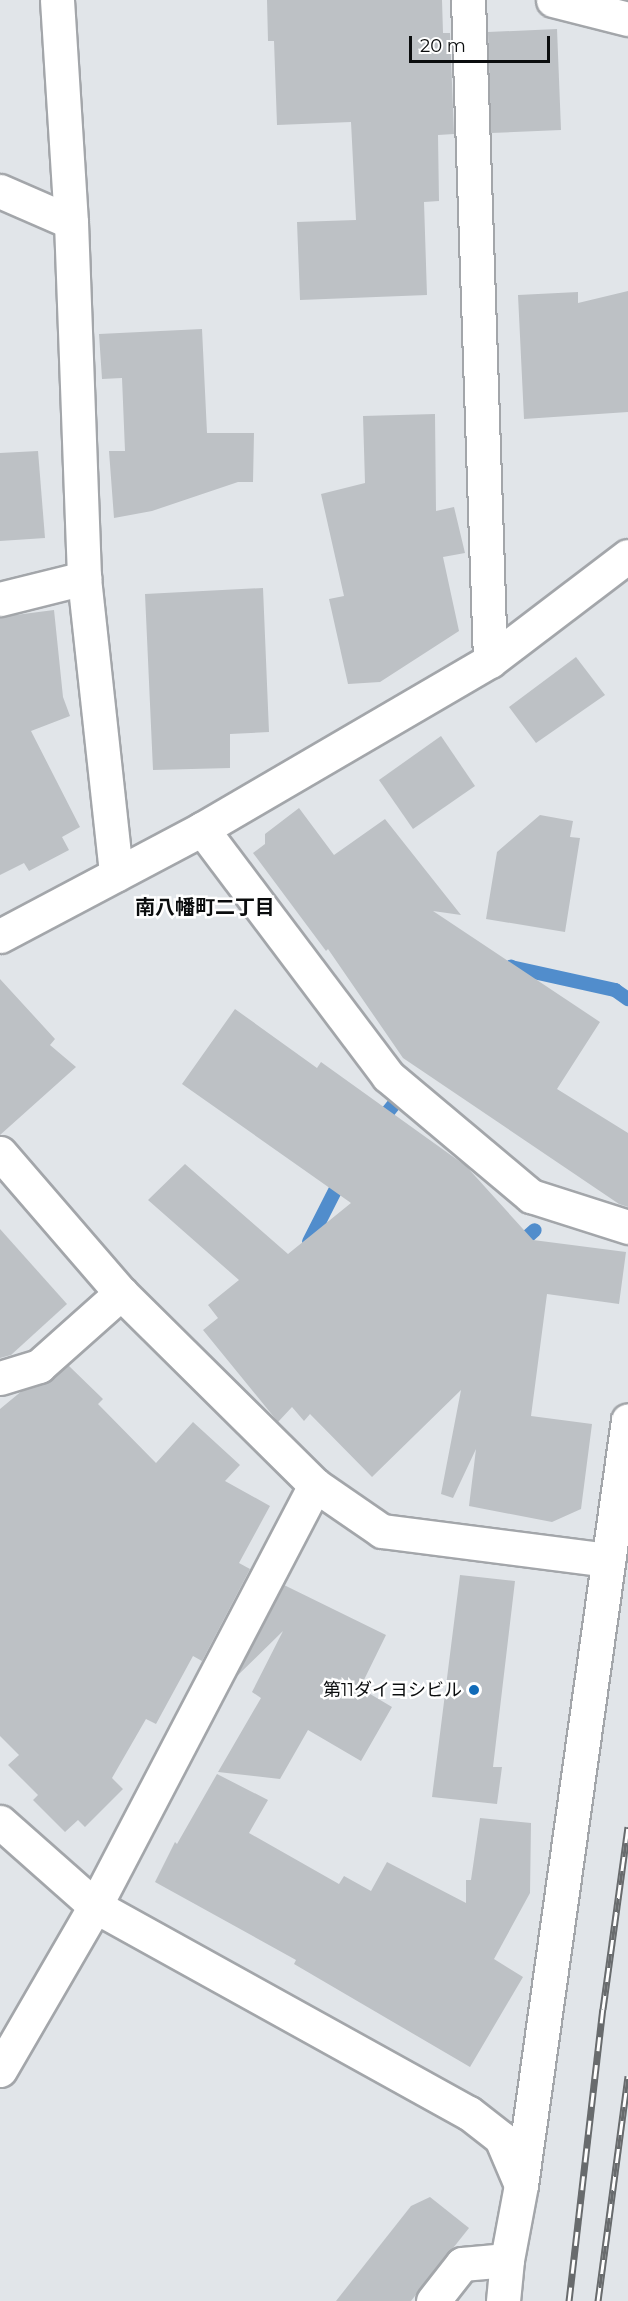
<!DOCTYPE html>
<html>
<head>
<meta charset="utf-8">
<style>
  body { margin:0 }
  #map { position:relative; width:628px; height:2301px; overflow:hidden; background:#e1e5e9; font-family:Montserrat,"Noto Sans JP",sans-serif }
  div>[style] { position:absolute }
  .stream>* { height:14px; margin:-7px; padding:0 7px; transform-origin:7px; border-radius:7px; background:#518dcc }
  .building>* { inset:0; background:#bdc1c5 }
  .roads { filter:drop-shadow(2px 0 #a3a6aa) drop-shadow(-2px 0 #a3a6aa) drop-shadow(0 2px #a3a6aa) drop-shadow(0 -2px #a3a6aa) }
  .street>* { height:33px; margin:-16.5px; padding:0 16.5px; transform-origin:16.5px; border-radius:16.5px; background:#fff }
  .secondary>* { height:33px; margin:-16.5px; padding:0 16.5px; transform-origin:16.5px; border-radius:16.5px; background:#fff }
  .rail>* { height:7px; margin-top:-3.5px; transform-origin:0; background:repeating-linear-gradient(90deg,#fff 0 14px,#686b6d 0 28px); box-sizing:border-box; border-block:2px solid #686b6d }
  .dots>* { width:16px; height:16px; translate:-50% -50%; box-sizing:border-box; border:3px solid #fff; border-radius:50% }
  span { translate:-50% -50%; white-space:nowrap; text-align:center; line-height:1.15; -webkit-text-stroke:5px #fff; paint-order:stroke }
  .poi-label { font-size:18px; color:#0b0d0e }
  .right { translate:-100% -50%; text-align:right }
  .neighbourhood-label { font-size:20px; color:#0b0d0e; font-weight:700 }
  .scale { position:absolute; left:409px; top:36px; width:141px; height:27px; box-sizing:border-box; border:3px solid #0b0d0e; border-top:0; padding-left:8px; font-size:18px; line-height:21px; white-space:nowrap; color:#0b0d0e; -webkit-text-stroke:4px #fff; paint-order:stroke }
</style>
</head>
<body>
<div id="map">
  <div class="stream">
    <i style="left:508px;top:974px;width:8px;rotate:-67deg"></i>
    <i style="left:511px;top:967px;width:107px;rotate:12.5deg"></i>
    <i style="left:615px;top:990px;width:16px;rotate:35deg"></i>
    <i style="left:378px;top:1124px;width:28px;rotate:-51deg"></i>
    <i style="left:309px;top:1242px;width:73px;rotate:-63.1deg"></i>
    <i style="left:516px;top:1247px;width:25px;rotate:-42deg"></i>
  </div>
  <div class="building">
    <i style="clip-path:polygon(267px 0,442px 0,443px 33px,450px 33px,454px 134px,438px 135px,439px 201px,424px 202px,427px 295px,300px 300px,297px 222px,356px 220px,351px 122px,277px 125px,274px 41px,268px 41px)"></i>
    <i style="clip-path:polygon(557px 29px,561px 130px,491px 133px,488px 32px)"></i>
    <i style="clip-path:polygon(628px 291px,628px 412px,524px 419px,518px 295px,578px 292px,578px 303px)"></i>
    <i style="clip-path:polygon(202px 329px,207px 433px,254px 433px,253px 482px,238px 482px,152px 511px,114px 518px,109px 451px,125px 451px,122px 378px,102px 379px,99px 334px)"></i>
    <i style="clip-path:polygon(435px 414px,436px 511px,454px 507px,465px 553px,443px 557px,459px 631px,380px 682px,348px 684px,329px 599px,344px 596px,321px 494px,365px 483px,363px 416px)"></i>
    <i style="clip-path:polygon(38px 451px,45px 538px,0 541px,0 453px)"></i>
    <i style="clip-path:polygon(263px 588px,269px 732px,230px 734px,230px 768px,153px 770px,145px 594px)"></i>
    <i style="clip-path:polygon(54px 610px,63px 697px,70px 716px,31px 731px,80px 827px,62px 837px,69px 850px,29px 871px,24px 863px,0 875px,0 617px)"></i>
    <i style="clip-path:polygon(576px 657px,605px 695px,536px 743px,509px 707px)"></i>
    <i style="clip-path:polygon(441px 736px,475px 786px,413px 829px,379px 780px)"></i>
    <i style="clip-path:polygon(299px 808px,334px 855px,385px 819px,461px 915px,433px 911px,600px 1022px,557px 1089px,628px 1133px,628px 1207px,619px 1204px,403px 1058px,328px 949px,326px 951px,253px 853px,265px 844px,265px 834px)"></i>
    <i style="clip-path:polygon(540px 815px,573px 821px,570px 837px,580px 838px,565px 932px,486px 919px,497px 852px)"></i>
    <i style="clip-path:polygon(0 979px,55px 1039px,50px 1045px,76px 1067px,0 1135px)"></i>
    <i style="clip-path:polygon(235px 1009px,317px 1068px,321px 1062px,466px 1166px,533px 1240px,626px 1252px,619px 1304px,547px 1294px,531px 1416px,592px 1424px,581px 1509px,552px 1522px,469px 1506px,476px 1449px,453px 1498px,441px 1494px,461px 1390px,372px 1477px,310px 1414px,304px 1421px,292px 1407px,278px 1422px,203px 1330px,218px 1318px,208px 1305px,239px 1280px,148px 1200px,185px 1164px,288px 1254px,351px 1203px,182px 1084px)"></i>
    <i style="clip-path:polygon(0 1229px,67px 1304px,11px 1355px,0 1358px)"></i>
    <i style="clip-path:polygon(68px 1365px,103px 1399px,98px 1404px,156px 1463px,193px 1422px,240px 1465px,225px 1481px,270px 1506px,239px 1563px,250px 1569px,202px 1661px,193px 1656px,156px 1724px,146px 1719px,112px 1778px,123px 1789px,85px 1827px,78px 1820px,65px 1832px,33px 1800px,38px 1795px,8px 1765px,19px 1755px,0 1736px,0 1409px,23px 1390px,51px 1380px)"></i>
    <i style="clip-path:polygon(460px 1575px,515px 1581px,493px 1767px,502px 1767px,497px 1804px,432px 1797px)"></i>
    <i style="clip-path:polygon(284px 1585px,386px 1635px,360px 1688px,392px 1707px,361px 1761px,308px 1730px,280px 1779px,218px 1772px,261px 1698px,252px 1692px,283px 1631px,235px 1678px)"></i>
    <i style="clip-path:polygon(217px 1774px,268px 1800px,249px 1833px,339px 1884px,344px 1876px,371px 1891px,387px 1862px,466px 1903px,466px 1880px,471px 1880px,480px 1818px,531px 1823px,530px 1893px,494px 1959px,523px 1977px,470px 2067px,294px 1964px,296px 1960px,155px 1882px,175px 1842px,177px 1844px)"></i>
    <i style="clip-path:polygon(430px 2197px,469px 2228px,411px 2301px,336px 2301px,411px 2206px)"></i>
  </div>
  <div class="roads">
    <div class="street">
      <i style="left:57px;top:0;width:222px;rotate:86.4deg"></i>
      <i style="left:71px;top:222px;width:356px;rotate:87.9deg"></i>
      <i style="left:84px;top:578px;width:298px;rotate:83.8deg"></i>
      <i style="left:468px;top:0;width:661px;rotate:88.09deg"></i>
      <i style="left:553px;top:0;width:77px;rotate:14.2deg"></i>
      <i style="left:0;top:191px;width:77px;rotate:23.6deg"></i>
      <i style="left:0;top:599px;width:87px;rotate:-14deg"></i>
      <i style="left:202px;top:829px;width:309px;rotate:53deg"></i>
      <i style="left:388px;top:1076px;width:187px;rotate:40deg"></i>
      <i style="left:531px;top:1196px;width:102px;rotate:17.7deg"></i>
      <i style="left:0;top:1153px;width:185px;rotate:49.2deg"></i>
      <i style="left:121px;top:1293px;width:273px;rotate:44.7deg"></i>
      <i style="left:315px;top:1485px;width:81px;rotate:34.5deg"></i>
      <i style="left:382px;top:1531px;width:228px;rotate:7.3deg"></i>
      <i style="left:0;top:1378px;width:41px;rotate:-17.1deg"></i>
      <i style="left:39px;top:1366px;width:110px;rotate:-41.7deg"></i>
      <i style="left:0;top:1822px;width:127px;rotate:41.5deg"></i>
      <i style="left:95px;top:1906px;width:427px;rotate:29deg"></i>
      <i style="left:469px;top:2113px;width:41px;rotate:38deg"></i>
      <i style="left:501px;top:2138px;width:51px;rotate:66.9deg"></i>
      <i style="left:521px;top:2185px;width:76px;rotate:100.6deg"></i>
      <i style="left:507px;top:2260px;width:41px;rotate:95.6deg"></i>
      <i style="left:0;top:2070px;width:190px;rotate:-59.9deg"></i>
      <i style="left:95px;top:1906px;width:475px;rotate:-62.4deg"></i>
      <i style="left:521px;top:2185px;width:772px;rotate:-82.04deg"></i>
      <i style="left:433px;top:2301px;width:47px;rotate:-51.9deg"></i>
      <i style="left:462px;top:2264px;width:45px;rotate:-5.1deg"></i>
    </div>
    <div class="secondary">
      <i style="left:0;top:936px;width:229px;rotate:-27.9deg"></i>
      <i style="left:202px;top:829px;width:333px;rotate:-30.3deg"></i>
      <i style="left:490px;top:661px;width:173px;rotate:-37.3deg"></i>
    </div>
  </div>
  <div class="rail">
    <i style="left:569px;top:2301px;width:294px;rotate:-83.4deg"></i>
    <i style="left:603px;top:2009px;width:184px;rotate:-82.2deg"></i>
    <i style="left:598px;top:2301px;width:227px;rotate:-82.4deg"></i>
  </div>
  <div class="dots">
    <i style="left:474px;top:1690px;background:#116bb8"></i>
  </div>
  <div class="poi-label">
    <span class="right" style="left:462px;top:1690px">第11ダイヨシビル</span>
  </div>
  <div class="neighbourhood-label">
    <span style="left:205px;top:907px">南八幡町二丁目</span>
  </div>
  <div class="scale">20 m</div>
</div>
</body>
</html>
